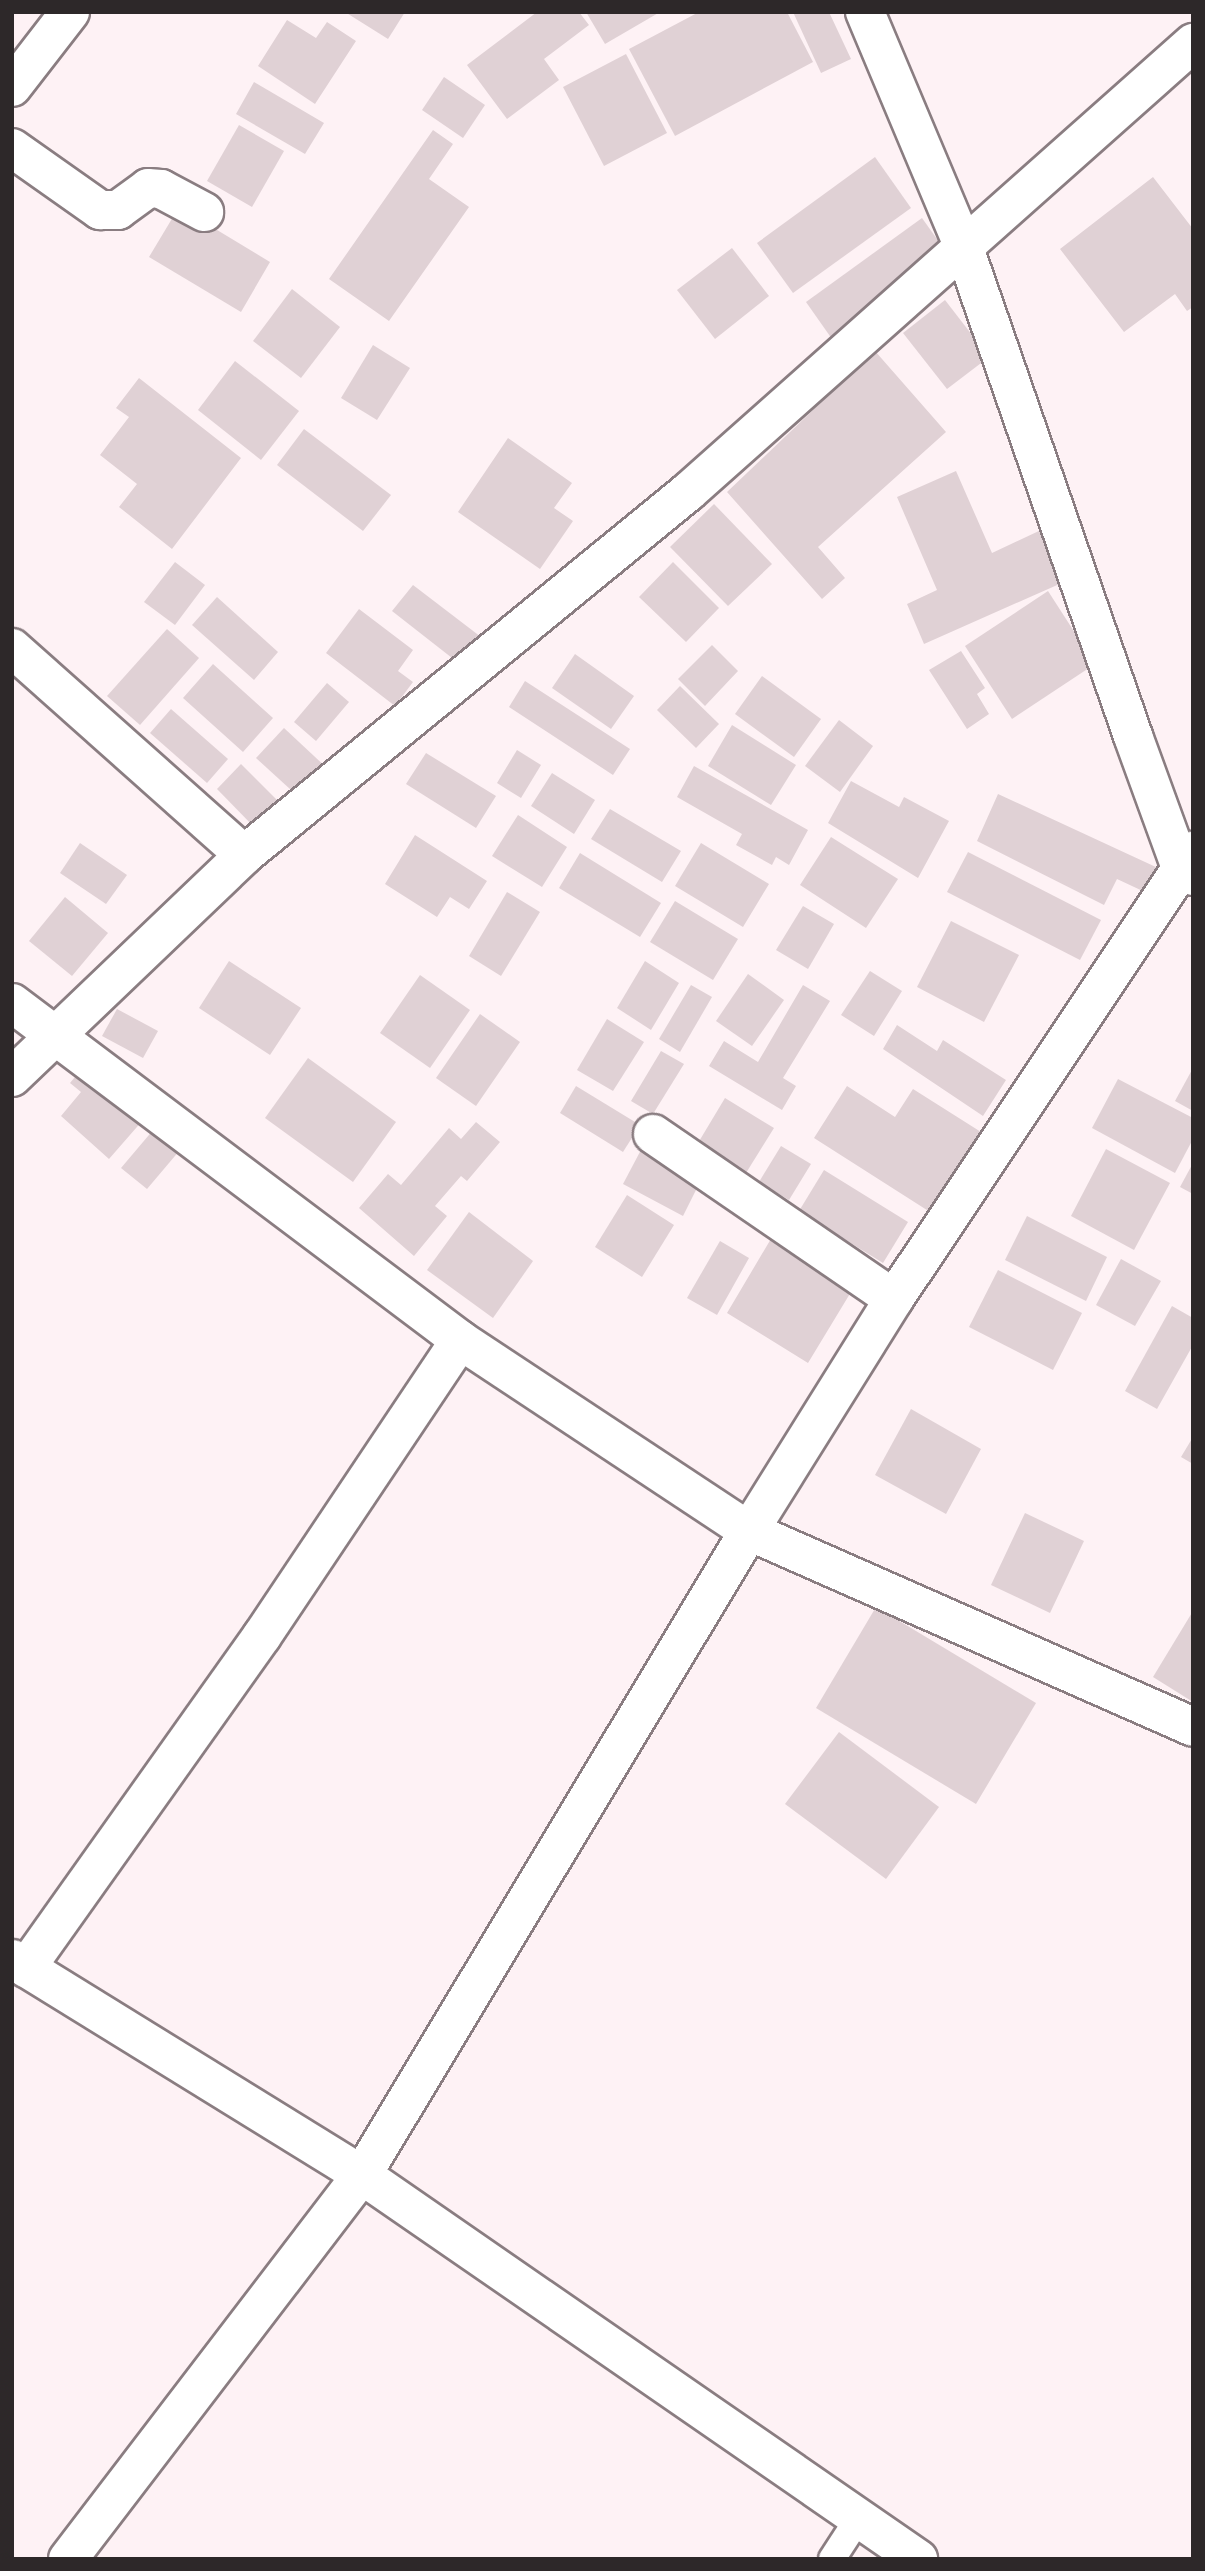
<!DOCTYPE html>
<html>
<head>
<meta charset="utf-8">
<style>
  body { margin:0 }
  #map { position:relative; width:1205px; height:2571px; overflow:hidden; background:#fef2f5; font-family:"IBM Plex Serif",serif }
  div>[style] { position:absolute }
  .building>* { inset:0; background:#e0d1d5 }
  .roads { filter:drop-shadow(2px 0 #8a7d81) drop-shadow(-2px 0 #8a7d81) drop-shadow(0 2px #8a7d81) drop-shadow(0 -2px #8a7d81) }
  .lane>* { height:26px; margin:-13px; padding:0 13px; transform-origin:13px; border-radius:13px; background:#fff }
  .street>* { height:38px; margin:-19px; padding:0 19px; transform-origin:19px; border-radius:19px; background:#fff }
  .secondary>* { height:38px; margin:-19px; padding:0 19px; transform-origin:19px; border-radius:19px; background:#fff }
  span { translate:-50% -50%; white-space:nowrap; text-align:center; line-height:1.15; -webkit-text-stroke:5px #fef2f5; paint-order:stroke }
  .frame { position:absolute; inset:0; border:14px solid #2d2829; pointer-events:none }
</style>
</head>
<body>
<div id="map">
  <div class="building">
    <i style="clip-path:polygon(345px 12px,405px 12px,388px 39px)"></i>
    <i style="clip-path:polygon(537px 12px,579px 12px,589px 25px,544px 59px,559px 80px,507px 119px,467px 65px)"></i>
    <i style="clip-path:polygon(586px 12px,660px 12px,605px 44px)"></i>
    <i style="clip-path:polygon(699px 12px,787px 12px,813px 62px,675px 136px,629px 49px)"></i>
    <i style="clip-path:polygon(793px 12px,829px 12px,851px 59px,821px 73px)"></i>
    <i style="clip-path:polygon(287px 20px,316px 38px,327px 22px,356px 41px,315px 104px,258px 66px)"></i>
    <i style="clip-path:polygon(626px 54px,667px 133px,604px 166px,563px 87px)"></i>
    <i style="clip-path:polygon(444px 77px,485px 105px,463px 138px,422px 110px)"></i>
    <i style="clip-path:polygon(254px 82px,324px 123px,305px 154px,236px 114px)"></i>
    <i style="clip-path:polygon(239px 125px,284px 151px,252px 207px,207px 181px)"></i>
    <i style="clip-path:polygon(433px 130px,453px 144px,429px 179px,469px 207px,389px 321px,329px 279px)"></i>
    <i style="clip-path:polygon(875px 157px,911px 208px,793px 293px,757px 243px)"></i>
    <i style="clip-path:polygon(1153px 177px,1193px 229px,1193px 307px,1187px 311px,1175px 294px,1124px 332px,1060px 249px)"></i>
    <i style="clip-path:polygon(179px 207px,270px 262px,241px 312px,149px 257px)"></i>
    <i style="clip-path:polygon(922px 218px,949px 256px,832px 339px,806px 302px)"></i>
    <i style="clip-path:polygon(732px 248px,769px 296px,715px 339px,677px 290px)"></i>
    <i style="clip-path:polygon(292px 289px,340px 327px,301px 378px,253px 341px)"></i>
    <i style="clip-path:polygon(945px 300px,989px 357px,947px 389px,903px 333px)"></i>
    <i style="clip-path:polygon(373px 345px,410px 368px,377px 420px,341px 398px)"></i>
    <i style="clip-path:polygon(875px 351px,946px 432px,818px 547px,845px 578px,822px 599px,727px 492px)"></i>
    <i style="clip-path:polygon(235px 361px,299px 411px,261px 460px,198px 410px)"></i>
    <i style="clip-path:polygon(139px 378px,241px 458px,172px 549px,119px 507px,137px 484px,100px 455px,129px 417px,116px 408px)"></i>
    <i style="clip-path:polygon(304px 429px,391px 495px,363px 531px,277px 465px)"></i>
    <i style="clip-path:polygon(508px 438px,572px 483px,554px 508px,573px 521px,540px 569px,458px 512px)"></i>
    <i style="clip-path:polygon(956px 471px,992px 553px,1041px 530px,1064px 582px,924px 644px,907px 604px,937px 590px,897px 497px)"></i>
    <i style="clip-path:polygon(714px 504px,772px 564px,728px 606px,670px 547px)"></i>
    <i style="clip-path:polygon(175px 562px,205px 585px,175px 625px,144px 602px)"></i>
    <i style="clip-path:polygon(673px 562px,719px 608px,686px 642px,639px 597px)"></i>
    <i style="clip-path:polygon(413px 585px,481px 637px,461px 665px,392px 611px)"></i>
    <i style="clip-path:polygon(1048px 591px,1095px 664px,1012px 719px,965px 646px)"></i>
    <i style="clip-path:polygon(217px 597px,278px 652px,254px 680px,192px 625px)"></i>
    <i style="clip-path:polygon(359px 609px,413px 650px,398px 671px,413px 682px,395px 706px,326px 653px)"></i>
    <i style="clip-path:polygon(167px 629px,199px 658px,140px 725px,107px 696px)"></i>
    <i style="clip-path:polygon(712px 645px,738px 671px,705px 706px,678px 679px)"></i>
    <i style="clip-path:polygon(961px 651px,985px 688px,977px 694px,989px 714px,967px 729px,929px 670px)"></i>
    <i style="clip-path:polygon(575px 654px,634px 696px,611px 729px,552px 688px)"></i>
    <i style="clip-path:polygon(213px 664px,273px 718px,243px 752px,183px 698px)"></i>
    <i style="clip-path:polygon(762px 676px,821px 719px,794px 757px,735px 714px)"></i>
    <i style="clip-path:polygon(525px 681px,630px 749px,613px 775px,509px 707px)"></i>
    <i style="clip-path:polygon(327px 683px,349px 702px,316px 741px,294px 722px)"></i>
    <i style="clip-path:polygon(680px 686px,719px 724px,696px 748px,657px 710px)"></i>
    <i style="clip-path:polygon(171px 709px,228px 759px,207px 783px,150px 733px)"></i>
    <i style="clip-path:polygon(839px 720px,873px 746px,840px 792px,805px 766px)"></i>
    <i style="clip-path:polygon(732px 725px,796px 765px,771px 805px,708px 766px)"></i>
    <i style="clip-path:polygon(284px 728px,329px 770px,302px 800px,256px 758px)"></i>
    <i style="clip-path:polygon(517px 750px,541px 765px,521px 798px,497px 783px)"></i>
    <i style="clip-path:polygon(426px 753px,496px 796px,476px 828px,406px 784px)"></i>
    <i style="clip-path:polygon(241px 764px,285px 808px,260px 833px,217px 789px)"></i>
    <i style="clip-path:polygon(694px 766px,808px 830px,789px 865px,776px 857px,772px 865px,736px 845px,742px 834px,677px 797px)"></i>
    <i style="clip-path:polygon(552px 773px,595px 800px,574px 834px,531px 806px)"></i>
    <i style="clip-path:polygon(851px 781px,899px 807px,904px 797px,949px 821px,918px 878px,828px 823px)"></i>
    <i style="clip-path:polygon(998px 794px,1158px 868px,1147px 893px,1117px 879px,1104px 905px,977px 841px)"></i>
    <i style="clip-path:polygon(610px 809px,681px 851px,662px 882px,591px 839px)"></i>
    <i style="clip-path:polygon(518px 815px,567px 847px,542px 887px,492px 856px)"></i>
    <i style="clip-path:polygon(415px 835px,487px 881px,469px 909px,450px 897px,437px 917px,385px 884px)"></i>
    <i style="clip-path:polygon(831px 837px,898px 879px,866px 928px,800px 885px)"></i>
    <i style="clip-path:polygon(80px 843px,127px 875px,106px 904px,60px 873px)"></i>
    <i style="clip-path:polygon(701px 843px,769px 884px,743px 927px,675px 886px)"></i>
    <i style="clip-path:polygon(968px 852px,1101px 920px,1080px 960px,947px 892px)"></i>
    <i style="clip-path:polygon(580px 853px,661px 903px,640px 937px,559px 888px)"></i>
    <i style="clip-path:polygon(507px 892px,540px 912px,501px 976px,469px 956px)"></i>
    <i style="clip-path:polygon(65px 897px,108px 933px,72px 976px,29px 941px)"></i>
    <i style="clip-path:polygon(675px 901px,738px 939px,713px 980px,650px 942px)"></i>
    <i style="clip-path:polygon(803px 906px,834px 924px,808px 969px,776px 950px)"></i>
    <i style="clip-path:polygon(951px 921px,1019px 955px,984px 1022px,917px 987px)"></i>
    <i style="clip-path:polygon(229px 961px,301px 1008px,270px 1055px,199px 1008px)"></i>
    <i style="clip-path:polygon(645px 961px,679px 983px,651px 1030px,617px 1008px)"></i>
    <i style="clip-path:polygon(870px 971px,902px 991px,874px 1036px,841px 1015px)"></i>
    <i style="clip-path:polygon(748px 974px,784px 1000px,752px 1046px,716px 1021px)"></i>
    <i style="clip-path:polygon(420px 975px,470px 1010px,430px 1068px,380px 1033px)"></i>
    <i style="clip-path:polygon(691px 985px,712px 997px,680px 1052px,659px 1039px)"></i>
    <i style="clip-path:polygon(803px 985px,830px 1001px,783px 1078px,796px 1086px,782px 1110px,709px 1066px,724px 1041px,758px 1062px)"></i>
    <i style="clip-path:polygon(117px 1009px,158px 1031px,143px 1058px,102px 1036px)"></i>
    <i style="clip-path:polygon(480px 1014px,520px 1042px,476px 1106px,436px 1078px)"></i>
    <i style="clip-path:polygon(607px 1019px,644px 1042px,613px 1091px,577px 1070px)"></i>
    <i style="clip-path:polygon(897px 1025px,937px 1051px,943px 1040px,1006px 1080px,983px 1116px,883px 1049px)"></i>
    <i style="clip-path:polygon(661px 1051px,684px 1064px,653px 1114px,631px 1101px)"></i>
    <i style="clip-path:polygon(308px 1058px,396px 1122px,353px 1182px,265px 1118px)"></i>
    <i style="clip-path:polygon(89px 1060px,150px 1112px,109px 1159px,61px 1116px,81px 1092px,70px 1083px)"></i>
    <i style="clip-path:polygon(1193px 1068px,1193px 1111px,1175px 1101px)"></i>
    <i style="clip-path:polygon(1118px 1079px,1193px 1118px,1193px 1139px,1175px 1173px,1092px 1128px)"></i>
    <i style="clip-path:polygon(576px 1086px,640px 1125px,623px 1152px,560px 1113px)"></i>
    <i style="clip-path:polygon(847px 1086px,895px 1117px,913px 1089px,981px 1132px,930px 1212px,814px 1138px)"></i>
    <i style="clip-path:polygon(725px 1098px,774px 1128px,746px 1173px,698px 1143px)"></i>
    <i style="clip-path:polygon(165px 1116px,191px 1137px,147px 1189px,121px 1168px)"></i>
    <i style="clip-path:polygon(476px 1122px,500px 1142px,467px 1181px,461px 1176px,435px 1206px,447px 1216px,414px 1256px,359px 1208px,388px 1174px,401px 1185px,449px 1128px,461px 1139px)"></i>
    <i style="clip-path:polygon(781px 1146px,811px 1164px,789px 1200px,759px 1182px)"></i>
    <i style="clip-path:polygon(642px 1148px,701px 1180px,683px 1216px,623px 1184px)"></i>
    <i style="clip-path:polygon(1106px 1149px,1170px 1183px,1134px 1250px,1071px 1216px)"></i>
    <i style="clip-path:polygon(1193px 1163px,1193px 1194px,1180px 1187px)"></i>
    <i style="clip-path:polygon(824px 1170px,908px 1222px,883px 1263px,799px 1211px)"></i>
    <i style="clip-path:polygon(627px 1195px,674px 1225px,642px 1277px,595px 1247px)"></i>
    <i style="clip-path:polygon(469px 1212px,533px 1261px,493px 1318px,427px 1270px)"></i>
    <i style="clip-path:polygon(1027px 1216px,1107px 1257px,1086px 1301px,1005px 1260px)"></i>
    <i style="clip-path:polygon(775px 1232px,814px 1256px,809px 1266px,851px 1292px,808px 1363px,727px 1313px)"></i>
    <i style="clip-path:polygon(720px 1241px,749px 1258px,717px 1315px,687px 1298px)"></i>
    <i style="clip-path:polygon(1121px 1259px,1161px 1281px,1135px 1326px,1096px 1305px)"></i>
    <i style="clip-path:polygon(998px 1270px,1082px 1313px,1053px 1370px,969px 1327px)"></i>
    <i style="clip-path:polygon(1172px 1306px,1193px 1318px,1193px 1345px,1157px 1409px,1125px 1391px)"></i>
    <i style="clip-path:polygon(911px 1409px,981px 1449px,946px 1514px,875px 1475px)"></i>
    <i style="clip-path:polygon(1193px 1437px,1193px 1464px,1181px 1457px)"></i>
    <i style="clip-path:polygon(1025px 1513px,1084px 1541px,1050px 1613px,991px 1585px)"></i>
    <i style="clip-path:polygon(876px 1607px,1036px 1703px,976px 1804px,816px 1708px)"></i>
    <i style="clip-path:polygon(1193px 1611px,1193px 1702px,1153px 1677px)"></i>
    <i style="clip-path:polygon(839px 1732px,939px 1807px,886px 1879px,785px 1804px)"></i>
  </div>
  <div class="roads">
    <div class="lane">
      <i style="left:832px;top:2559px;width:48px;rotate:-57deg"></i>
    </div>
    <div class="street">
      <i style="left:12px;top:87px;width:95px;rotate:-52.3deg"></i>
      <i style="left:12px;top:148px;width:108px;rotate:35.2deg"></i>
      <i style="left:100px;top:210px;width:18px"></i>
      <i style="left:118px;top:210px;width:37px;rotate:-36deg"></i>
      <i style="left:148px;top:188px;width:13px;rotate:4deg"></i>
      <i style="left:161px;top:189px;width:49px;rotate:28.1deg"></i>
      <i style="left:12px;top:648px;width:311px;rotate:41.7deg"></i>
      <i style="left:12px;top:1003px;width:561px;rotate:36.95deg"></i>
      <i style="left:460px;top:1340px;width:346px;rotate:33.5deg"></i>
      <i style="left:749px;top:1531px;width:485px;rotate:23.8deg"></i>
      <i style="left:12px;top:1077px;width:321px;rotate:-43.7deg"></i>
      <i style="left:244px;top:855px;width:574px;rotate:-39.27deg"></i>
      <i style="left:688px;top:492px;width:676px;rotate:-41.64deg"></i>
      <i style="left:653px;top:1134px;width:292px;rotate:34.4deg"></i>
      <i style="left:12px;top:1959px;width:411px;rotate:31.7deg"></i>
      <i style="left:362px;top:2175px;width:676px;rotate:34.63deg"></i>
      <i style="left:26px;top:1968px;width:407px;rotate:-54.6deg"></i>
      <i style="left:262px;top:1636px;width:356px;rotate:-56.2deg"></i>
      <i style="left:68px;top:2559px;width:484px;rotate:-52.6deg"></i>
      <i style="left:362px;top:2175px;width:751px;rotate:-59deg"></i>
      <i style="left:749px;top:1531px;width:274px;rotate:-58deg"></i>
      <i style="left:894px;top:1299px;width:539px;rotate:-56.28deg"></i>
    </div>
    <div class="secondary">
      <i style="left:865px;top:12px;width:253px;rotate:67.2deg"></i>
      <i style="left:963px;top:245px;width:520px;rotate:70.9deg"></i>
      <i style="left:1133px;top:736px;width:137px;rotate:70deg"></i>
      <i style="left:1180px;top:865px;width:17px;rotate:40deg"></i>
    </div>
  </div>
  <div class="frame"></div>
</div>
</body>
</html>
